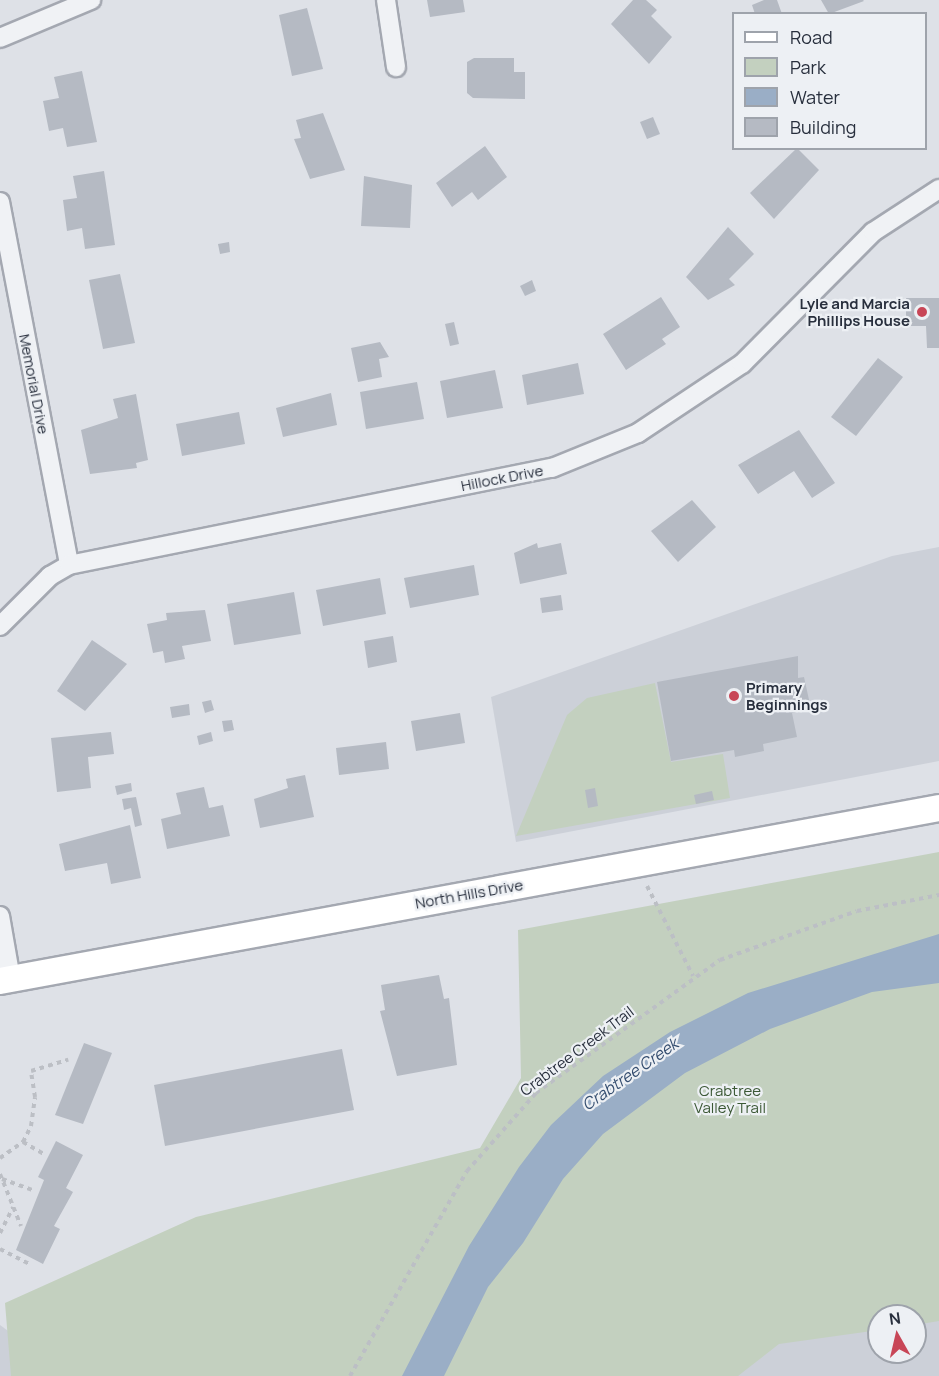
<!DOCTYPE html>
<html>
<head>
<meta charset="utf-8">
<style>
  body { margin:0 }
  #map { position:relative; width:939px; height:1376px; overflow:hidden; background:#dee1e7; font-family:Manrope,sans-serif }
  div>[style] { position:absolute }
  .built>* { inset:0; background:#ccd0d8 }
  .green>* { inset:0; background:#c3d0bf }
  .water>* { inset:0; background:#9aaec6 }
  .building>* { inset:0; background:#b5bac3 }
  .path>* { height:4px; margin-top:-2px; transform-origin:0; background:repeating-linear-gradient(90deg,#bcbfc5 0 4.5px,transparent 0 9px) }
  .roads { filter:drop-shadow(2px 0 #a4a8b1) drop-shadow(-2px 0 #a4a8b1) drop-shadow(0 2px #a4a8b1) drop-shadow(0 -2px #a4a8b1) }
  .street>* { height:18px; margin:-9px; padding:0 9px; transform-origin:9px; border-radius:9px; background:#f0f2f5 }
  .secondary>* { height:26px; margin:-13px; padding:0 13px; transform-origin:13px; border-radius:13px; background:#fff }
  .dots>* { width:16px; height:16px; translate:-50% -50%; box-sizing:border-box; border:3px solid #edf0f4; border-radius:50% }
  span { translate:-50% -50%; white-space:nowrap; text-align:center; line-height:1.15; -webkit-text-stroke:4.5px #edf0f4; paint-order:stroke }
  .poi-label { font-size:15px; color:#282f3d; font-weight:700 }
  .right { translate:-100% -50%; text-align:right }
  .left { translate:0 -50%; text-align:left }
  .street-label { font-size:15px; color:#282f3d }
  .park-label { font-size:15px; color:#3b5835 }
  .water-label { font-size:16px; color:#344d6f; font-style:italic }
  .legend { position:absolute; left:732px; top:12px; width:195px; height:138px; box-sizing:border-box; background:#edf0f4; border:2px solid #9ea3ab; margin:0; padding:8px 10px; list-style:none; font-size:18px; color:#282f3d }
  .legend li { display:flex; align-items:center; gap:12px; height:30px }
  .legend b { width:30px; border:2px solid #9ea3ab }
  .north { position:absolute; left:867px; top:1304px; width:60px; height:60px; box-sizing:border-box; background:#edf0f4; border:2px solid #9ea3ab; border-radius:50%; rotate:352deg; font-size:16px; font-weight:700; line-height:24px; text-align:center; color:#282f3d }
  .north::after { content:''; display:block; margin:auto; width:21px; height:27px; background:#c84657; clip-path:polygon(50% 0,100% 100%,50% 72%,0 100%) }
</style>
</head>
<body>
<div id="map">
  <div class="built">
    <i style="clip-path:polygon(939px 547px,939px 761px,516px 842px,491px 697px,892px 556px)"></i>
    <i style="clip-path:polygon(evenodd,939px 1256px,939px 1376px,646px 1376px,939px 1256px,879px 1316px,915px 1316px,915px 1352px,879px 1352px,879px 1316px)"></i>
    <i style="clip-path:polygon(0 1325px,15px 1336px,56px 1376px,0 1376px)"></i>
  </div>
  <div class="green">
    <i style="clip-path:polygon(655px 683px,671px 762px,723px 754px,730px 798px,516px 836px,567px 715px,587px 698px)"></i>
    <i style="clip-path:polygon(939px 852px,939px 1321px,915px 1325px,915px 1316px,879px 1316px,879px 1330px,779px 1344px,738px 1376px,11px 1376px,5px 1303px,196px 1217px,480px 1148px,521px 1078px,518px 930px)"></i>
  </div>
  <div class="water">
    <i style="clip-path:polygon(939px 934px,939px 983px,872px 992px,770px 1029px,685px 1073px,603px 1134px,563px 1179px,523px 1243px,488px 1287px,444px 1376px,402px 1376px,469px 1246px,519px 1167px,551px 1125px,603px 1076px,670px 1032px,748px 993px)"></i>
  </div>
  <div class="building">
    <i style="clip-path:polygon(427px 0,463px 0,465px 12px,430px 17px)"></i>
    <i style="clip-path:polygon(633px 0,646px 0,657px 10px,651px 16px,672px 37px,649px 64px,611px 24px)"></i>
    <i style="clip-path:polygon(764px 0,777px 0,782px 14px,755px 14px,752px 5px)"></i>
    <i style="clip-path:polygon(821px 0,863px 0,864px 1px,829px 14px)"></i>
    <i style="clip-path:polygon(307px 8px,323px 69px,292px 76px,279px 15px)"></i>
    <i style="clip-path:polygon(474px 58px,514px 58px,514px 72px,525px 72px,525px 99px,473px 98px,467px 93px,467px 62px)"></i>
    <i style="clip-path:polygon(82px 71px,97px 142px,67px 147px,63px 128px,49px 131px,43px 101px,59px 98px,54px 77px)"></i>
    <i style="clip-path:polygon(323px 113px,345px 170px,310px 179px,294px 139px,301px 138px,296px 120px)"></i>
    <i style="clip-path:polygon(653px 117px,660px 134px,647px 139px,640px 122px)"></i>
    <i style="clip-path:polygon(485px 146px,507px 177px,478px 200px,472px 192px,452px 207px,436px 183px)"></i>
    <i style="clip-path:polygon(797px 148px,819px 170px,774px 219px,750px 193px)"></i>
    <i style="clip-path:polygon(104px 171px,115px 245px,85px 249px,82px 228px,67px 231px,63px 200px,77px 198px,73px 176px)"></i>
    <i style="clip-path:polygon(364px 176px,412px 185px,410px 228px,361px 226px)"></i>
    <i style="clip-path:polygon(728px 227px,754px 254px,729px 279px,735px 285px,708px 300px,686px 277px)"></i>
    <i style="clip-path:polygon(229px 242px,230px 252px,220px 254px,218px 244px)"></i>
    <i style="clip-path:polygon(120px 274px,135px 343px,103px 349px,89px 280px)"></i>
    <i style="clip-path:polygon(532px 280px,536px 291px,525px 296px,520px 286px)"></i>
    <i style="clip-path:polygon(661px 297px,680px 327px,662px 339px,666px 344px,626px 370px,603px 334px)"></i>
    <i style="clip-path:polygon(906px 298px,939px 298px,939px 348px,927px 348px,926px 326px,906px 326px)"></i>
    <i style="clip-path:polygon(454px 322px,459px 344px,450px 346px,445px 324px)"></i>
    <i style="clip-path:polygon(380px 342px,389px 357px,379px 359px,382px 377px,358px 382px,351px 348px)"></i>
    <i style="clip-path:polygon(878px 358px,903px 377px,856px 436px,831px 417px)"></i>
    <i style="clip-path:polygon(578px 363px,584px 394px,527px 405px,522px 375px)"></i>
    <i style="clip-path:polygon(495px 370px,503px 408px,447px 418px,440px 381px)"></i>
    <i style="clip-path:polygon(417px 382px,424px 419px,366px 429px,360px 392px)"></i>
    <i style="clip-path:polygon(331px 393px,337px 425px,283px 437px,276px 408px)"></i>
    <i style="clip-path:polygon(136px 394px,148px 460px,136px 463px,137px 468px,90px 474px,81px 430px,118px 418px,113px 399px)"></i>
    <i style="clip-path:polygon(239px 412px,245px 444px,182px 456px,176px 424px)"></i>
    <i style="clip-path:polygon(799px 430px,835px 483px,812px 498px,794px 471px,758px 494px,738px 465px)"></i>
    <i style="clip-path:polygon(692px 500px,716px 527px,678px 562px,651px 531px)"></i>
    <i style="clip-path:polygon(537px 543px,538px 548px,561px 543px,567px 574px,520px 584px,514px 553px)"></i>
    <i style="clip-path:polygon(474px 565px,479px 595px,410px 608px,404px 578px)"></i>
    <i style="clip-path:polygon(380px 578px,386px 614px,323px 626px,316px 590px)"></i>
    <i style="clip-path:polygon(294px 592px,301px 634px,234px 645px,227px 604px)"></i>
    <i style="clip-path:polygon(561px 595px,563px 610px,542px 613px,540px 598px)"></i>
    <i style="clip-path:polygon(205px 610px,211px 641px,182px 646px,185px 659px,165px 663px,163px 651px,153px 653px,147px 624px,167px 620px,166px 613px)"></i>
    <i style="clip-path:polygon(393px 636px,397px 662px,368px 668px,364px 641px)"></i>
    <i style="clip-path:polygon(92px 640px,127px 664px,85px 711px,57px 691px)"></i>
    <i style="clip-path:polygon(798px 656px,798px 678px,804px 677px,811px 709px,792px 713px,797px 737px,763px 744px,764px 751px,735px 757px,734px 750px,671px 761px,657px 682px)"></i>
    <i style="clip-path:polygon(211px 700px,214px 710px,205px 713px,202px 702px)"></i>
    <i style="clip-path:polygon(189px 704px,190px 715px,172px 718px,170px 707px)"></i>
    <i style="clip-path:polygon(460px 713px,465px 743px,416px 751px,411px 721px)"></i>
    <i style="clip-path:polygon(232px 720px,234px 730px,224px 732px,222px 721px)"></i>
    <i style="clip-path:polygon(111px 732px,114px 754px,88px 757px,91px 788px,57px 792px,51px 738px)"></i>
    <i style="clip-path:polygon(211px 732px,213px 741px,199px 745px,197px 736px)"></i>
    <i style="clip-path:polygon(386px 742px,389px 769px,339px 775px,336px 748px)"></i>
    <i style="clip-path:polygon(305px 775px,314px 817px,260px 828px,254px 799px,288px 788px,286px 779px)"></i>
    <i style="clip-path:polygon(131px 783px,132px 791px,117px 795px,115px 786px)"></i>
    <i style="clip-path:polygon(204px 787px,209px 808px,223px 805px,230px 836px,167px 849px,161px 819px,181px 814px,176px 793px)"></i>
    <i style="clip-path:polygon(595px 788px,598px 806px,588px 808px,585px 790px)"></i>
    <i style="clip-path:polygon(712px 791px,714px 800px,696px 804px,694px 795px)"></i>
    <i style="clip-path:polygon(136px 797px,142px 825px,135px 827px,131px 808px,124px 810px,122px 799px)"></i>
    <i style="clip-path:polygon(130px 825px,141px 878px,111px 884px,107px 863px,65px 871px,59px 844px)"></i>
    <i style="clip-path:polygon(439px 975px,444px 999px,449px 998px,457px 1065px,397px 1076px,380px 1011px,385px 1010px,381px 985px)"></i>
    <i style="clip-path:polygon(84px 1043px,112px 1053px,83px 1124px,55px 1115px)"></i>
    <i style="clip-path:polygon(342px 1049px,354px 1110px,165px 1146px,154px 1085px)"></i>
    <i style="clip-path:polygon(56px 1141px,83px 1155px,66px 1188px,73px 1192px,54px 1226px,60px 1229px,43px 1264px,16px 1250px,44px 1180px,38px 1177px)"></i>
  </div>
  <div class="path">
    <i style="left:647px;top:886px;width:101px;rotate:62.9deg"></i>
    <i style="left:23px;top:1142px;width:24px;rotate:30deg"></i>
    <i style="left:0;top:1158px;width:28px;rotate:-35deg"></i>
    <i style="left:23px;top:1142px;width:18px;rotate:-63deg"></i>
    <i style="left:31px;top:1126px;width:29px;rotate:-82deg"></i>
    <i style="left:35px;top:1097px;width:26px;rotate:-99deg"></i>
    <i style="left:31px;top:1071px;width:39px;rotate:-17deg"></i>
    <i style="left:0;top:1174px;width:56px;rotate:68deg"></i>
    <i style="left:2px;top:1179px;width:32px;rotate:20deg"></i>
    <i style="left:0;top:1233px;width:29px;rotate:-63deg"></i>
    <i style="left:0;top:1249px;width:33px;rotate:27deg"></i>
    <i style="left:350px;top:1376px;width:236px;rotate:-60.3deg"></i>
    <i style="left:467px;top:1171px;width:104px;rotate:-48.5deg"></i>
    <i style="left:536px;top:1093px;width:227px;rotate:-35.9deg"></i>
    <i style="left:720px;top:960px;width:145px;rotate:-19.7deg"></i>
    <i style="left:857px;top:911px;width:84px;rotate:-11deg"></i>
  </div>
  <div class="roads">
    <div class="street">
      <i style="left:386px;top:0;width:68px;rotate:81.5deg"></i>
      <i style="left:0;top:38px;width:99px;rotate:-22.7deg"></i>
      <i style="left:0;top:202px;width:369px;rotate:79.2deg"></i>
      <i style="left:0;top:626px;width:71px;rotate:-45deg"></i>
      <i style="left:50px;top:576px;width:22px;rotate:-30deg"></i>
      <i style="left:69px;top:565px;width:493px;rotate:-11.4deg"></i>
      <i style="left:552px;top:468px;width:93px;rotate:-22.1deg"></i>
      <i style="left:638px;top:433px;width:125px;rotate:-33.6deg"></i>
      <i style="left:742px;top:364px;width:186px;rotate:-45.2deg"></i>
      <i style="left:873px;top:232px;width:79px;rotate:-33.1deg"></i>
      <i style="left:0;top:916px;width:64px;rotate:80.1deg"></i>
    </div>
    <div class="secondary">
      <i style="left:0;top:981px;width:955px;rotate:-10.44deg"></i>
    </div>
  </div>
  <div class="dots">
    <i style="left:922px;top:312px;background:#c84657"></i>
    <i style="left:734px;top:696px;background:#c84657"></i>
  </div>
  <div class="poi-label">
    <span class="right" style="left:910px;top:312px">Lyle and Marcia<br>Phillips House</span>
    <span class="left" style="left:746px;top:696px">Primary<br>Beginnings</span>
  </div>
  <div class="street-label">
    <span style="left:34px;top:384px;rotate:79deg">Memorial Drive</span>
    <span style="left:502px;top:478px;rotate:-11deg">Hillock Drive</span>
    <span style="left:469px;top:894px;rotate:-10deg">North Hills Drive</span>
    <span style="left:577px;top:1051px;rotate:-37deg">Crabtree Creek Trail</span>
  </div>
  <div class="park-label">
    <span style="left:730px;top:1099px">Crabtree<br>Valley Trail</span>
  </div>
  <div class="water-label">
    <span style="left:630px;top:1074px;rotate:-35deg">Crabtree Creek</span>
  </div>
  <ul class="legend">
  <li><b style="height:8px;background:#fff"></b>Road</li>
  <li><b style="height:16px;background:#c3d0bf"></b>Park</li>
  <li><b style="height:16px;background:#9aaec6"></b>Water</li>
  <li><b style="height:16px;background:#b5bac3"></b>Building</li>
  </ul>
  <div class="north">N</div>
</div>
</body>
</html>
